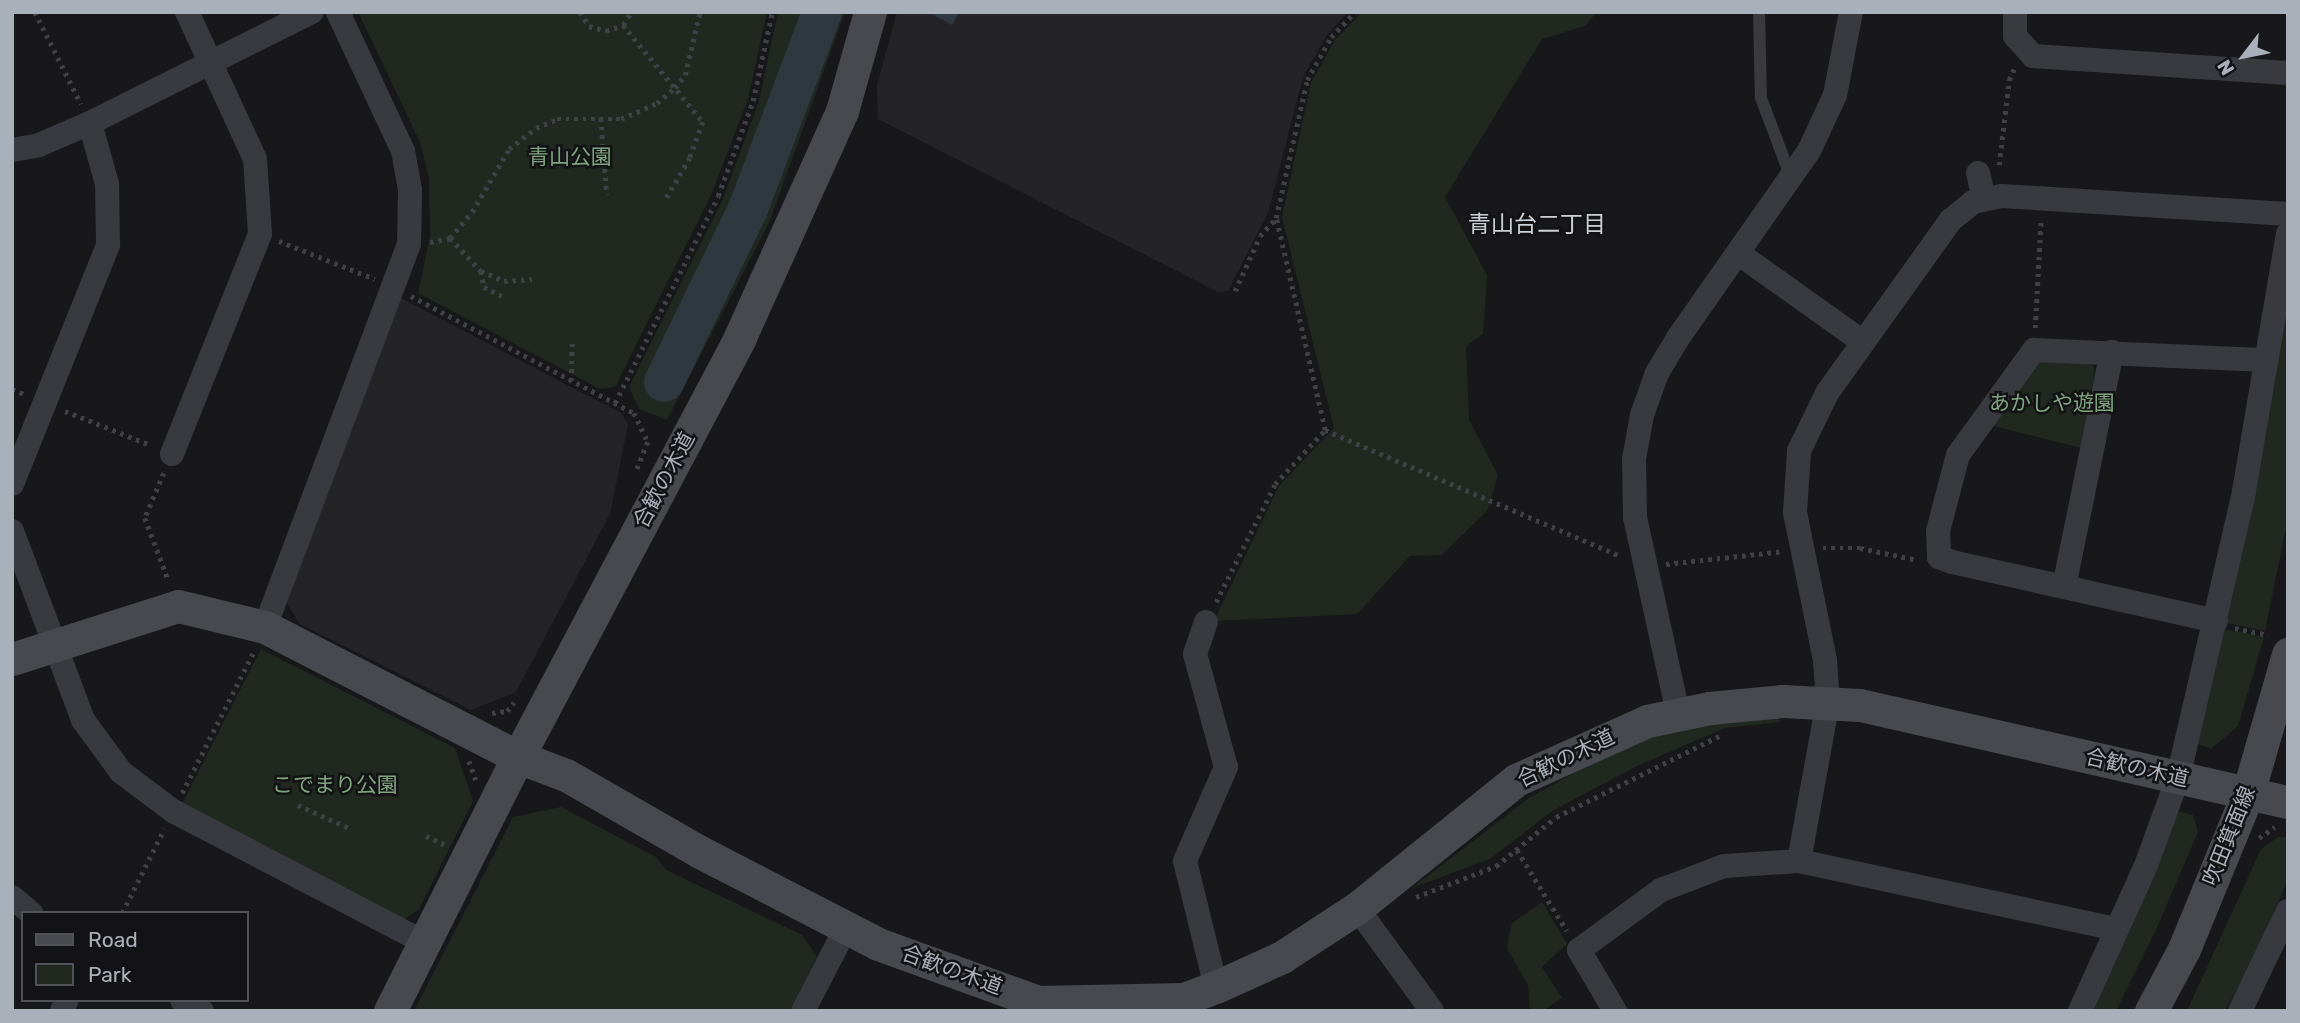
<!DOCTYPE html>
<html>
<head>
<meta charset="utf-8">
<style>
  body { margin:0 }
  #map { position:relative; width:2300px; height:1023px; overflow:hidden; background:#18181a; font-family:Rubik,"Noto Sans JP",sans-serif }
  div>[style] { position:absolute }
  .built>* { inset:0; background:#242427 }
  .green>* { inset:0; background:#202820 }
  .water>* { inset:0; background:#2e383e }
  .river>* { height:40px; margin:-20px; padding:0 20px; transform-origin:20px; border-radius:20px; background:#2e383e }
  .path>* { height:4.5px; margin-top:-2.25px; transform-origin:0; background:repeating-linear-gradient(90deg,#3f4146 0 3.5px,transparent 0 8.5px) }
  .lane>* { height:12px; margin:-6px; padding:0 6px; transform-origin:6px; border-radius:6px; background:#393a3f }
  .street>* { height:24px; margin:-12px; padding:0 12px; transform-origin:12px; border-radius:12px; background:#393a3f }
  .secondary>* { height:33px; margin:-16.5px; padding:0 16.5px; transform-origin:16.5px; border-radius:16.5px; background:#47494f }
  span { translate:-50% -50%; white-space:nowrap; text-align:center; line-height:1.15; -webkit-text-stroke:5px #131315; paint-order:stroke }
  .park-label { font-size:21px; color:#81a581 }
  .street-label { font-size:21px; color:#aab0ba }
  .neighbourhood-label { font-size:23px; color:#cbcfd6 }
  .frame { position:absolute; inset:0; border:14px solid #aab0ba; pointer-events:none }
  .legend { position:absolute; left:21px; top:911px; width:228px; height:91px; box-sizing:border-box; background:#131315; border:2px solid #4f5257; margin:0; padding:9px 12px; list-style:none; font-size:21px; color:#aab0ba }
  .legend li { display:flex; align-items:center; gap:14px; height:35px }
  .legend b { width:35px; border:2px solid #4f5257 }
  .north { position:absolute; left:2209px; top:21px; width:70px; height:70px; -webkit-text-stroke:5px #131315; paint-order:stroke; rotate:238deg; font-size:19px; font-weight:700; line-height:28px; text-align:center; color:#aab0ba }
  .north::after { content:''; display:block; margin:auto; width:24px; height:32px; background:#aab0ba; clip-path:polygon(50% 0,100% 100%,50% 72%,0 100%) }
</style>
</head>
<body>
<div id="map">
  <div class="built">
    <i style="clip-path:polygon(897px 12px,1348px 12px,1327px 35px,1303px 77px,1268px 213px,1228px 291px,1218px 292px,878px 119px,877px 85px)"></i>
    <i style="clip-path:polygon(401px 298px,621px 413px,628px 424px,610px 514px,516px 692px,471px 710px,300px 624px,284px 599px)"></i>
  </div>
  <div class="green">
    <i style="clip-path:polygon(358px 12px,767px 12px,748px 99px,712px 193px,615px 387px,600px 389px,418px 293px,430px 237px,429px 178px,420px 142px)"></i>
    <i style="clip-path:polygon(778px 12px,845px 12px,769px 223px,667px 420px,639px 409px,629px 387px,723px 199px,759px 101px)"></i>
    <i style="clip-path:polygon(1362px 12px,1597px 12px,1585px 26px,1542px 39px,1445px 197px,1487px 275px,1483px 334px,1466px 346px,1469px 420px,1498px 475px,1487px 511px,1442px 555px,1410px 556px,1357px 614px,1214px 621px,1279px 486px,1334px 428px,1282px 217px,1311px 83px,1335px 40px)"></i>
    <i style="clip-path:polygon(2288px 291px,2288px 518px,2265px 631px,2226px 623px)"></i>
    <i style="clip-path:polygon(2041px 360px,2089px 362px,2095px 369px,2082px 448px,1990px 425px)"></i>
    <i style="clip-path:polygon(2224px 629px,2264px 637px,2238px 726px,2211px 749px,2198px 744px)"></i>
    <i style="clip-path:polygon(261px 649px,455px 748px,473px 801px,419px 909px,405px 919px,182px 804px)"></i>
    <i style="clip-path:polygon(1779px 716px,1780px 722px,1725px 728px,1637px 766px,1552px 811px,1490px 859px,1412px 888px,1529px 798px,1600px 759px,1678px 725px)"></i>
    <i style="clip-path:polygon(561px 807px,656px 857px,666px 870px,802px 935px,817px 956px,790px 1011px,414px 1011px,513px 817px)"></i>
    <i style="clip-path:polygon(2177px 811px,2193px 815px,2198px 832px,2155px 932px,2116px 1011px,2090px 1011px,2128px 935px)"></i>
    <i style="clip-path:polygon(2278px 837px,2288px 837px,2288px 880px,2256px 954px,2225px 1011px,2187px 1011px,2261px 849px)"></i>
    <i style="clip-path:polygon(1542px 902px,1567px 944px,1542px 967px,1562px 998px,1543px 1011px,1530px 1011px,1528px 985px,1507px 948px,1511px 924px)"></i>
  </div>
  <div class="water">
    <i style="clip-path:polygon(928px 12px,959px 12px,952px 25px)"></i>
  </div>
  <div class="river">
    <i style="left:664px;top:382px;width:192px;rotate:-64.1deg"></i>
    <i style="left:748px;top:209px;width:210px;rotate:-69.4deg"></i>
  </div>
  <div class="path">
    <i style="left:35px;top:12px;width:103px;rotate:63.4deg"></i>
    <i style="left:580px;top:12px;width:17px;rotate:57deg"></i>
    <i style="left:589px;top:26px;width:18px;rotate:16deg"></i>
    <i style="left:606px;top:31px;width:18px;rotate:-19deg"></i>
    <i style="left:623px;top:25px;width:15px;rotate:-58deg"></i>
    <i style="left:623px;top:25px;width:126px;rotate:50.5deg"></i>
    <i style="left:703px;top:122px;width:38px;rotate:110deg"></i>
    <i style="left:690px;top:158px;width:50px;rotate:120.2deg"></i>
    <i style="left:601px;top:118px;width:77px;rotate:85.5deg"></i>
    <i style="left:1999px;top:165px;width:86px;rotate:-83.3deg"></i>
    <i style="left:2009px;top:80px;width:14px;rotate:-65deg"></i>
    <i style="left:450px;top:238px;width:45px;rotate:46.8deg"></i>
    <i style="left:481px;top:271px;width:25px;rotate:23deg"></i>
    <i style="left:504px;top:281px;width:28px;rotate:-4deg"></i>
    <i style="left:279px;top:241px;width:103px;rotate:21.6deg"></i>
    <i style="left:430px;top:242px;width:20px;rotate:-11deg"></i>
    <i style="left:450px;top:238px;width:34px;rotate:-50deg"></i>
    <i style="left:472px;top:212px;width:73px;rotate:-59.6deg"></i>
    <i style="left:509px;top:149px;width:34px;rotate:-38deg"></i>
    <i style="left:536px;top:128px;width:23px;rotate:-23deg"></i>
    <i style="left:557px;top:119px;width:64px"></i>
    <i style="left:621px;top:119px;width:39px;rotate:-24deg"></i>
    <i style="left:657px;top:103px;width:23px;rotate:-40deg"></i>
    <i style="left:675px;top:88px;width:16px;rotate:-52deg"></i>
    <i style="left:685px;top:75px;width:65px;rotate:-76.6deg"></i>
    <i style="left:481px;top:271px;width:16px;rotate:79deg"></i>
    <i style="left:484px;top:287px;width:20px;rotate:27deg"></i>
    <i style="left:1235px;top:291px;width:60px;rotate:-65.6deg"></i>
    <i style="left:1260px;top:236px;width:24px;rotate:-48deg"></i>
    <i style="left:1276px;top:218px;width:141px;rotate:-77.3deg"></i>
    <i style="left:1307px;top:80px;width:49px;rotate:-60.8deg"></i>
    <i style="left:1331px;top:37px;width:35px;rotate:-46deg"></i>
    <i style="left:411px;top:296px;width:252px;rotate:27.7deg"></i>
    <i style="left:634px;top:413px;width:32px;rotate:64deg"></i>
    <i style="left:648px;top:442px;width:29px;rotate:112deg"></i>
    <i style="left:2035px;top:328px;width:110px;rotate:-86.9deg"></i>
    <i style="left:571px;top:381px;width:40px;rotate:-88.6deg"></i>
    <i style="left:12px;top:389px;width:13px;rotate:23deg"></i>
    <i style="left:615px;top:403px;width:231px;rotate:-63.5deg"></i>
    <i style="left:718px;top:196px;width:101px;rotate:-69.8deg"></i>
    <i style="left:753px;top:101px;width:91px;rotate:-77.9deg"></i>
    <i style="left:65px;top:411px;width:92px;rotate:21.6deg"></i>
    <i style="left:1325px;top:430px;width:321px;rotate:23.1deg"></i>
    <i style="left:164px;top:473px;width:49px;rotate:112.9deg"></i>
    <i style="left:145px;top:518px;width:68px;rotate:69.4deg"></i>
    <i style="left:1823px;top:548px;width:37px"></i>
    <i style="left:1860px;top:548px;width:59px;rotate:11.7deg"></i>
    <i style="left:1666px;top:564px;width:118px;rotate:-6.3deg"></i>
    <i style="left:1216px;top:602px;width:132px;rotate:-63.4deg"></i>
    <i style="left:1275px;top:484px;width:74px;rotate:-47.2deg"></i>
    <i style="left:1325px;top:430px;width:218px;rotate:-103deg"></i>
    <i style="left:2235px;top:628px;width:34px;rotate:12deg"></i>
    <i style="left:492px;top:713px;width:15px;rotate:-8deg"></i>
    <i style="left:507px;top:711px;width:11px;rotate:-52deg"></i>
    <i style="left:469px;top:761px;width:20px;rotate:70deg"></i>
    <i style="left:182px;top:793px;width:159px;rotate:-63.1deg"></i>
    <i style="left:298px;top:805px;width:56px;rotate:24.3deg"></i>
    <i style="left:426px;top:836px;width:20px;rotate:24deg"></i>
    <i style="left:2259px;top:838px;width:19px;rotate:-35deg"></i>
    <i style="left:1517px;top:850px;width:95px;rotate:58.3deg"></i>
    <i style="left:1416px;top:897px;width:86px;rotate:-21.2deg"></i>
    <i style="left:1496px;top:866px;width:77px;rotate:-39.2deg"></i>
    <i style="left:1556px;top:817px;width:182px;rotate:-26.4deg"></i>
    <i style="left:122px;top:913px;width:94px;rotate:-63.4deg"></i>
  </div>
  <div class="lane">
    <i style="left:1759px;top:12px;width:86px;rotate:88.7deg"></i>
    <i style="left:1761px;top:98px;width:85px;rotate:69.4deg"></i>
  </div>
  <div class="street">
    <i style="left:2015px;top:12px;width:24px;rotate:90deg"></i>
    <i style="left:2015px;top:36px;width:27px;rotate:48deg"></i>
    <i style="left:2033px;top:56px;width:256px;rotate:3.8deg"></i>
    <i style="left:12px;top:150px;width:27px;rotate:-10deg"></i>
    <i style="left:39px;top:145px;width:56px;rotate:-23.3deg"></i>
    <i style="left:90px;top:123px;width:248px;rotate:-26.6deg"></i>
    <i style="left:1978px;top:173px;width:26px;rotate:77deg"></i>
    <i style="left:1738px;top:253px;width:153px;rotate:35.5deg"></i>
    <i style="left:172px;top:454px;width:237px;rotate:-68.2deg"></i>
    <i style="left:260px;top:234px;width:75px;rotate:-93.8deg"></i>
    <i style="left:255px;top:159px;width:162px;rotate:-114.8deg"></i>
    <i style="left:12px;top:484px;width:258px;rotate:-68.1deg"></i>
    <i style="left:108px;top:245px;width:61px;rotate:-90.9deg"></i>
    <i style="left:107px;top:184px;width:63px;rotate:-105.6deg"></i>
    <i style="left:12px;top:531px;width:202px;rotate:69.4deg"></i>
    <i style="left:83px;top:720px;width:64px;rotate:53.8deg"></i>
    <i style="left:121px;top:772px;width:65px;rotate:36.9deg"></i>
    <i style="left:173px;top:811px;width:283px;rotate:27.6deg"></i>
    <i style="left:2064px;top:587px;width:240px;rotate:-78.5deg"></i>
    <i style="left:2216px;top:621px;width:271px;rotate:-167.4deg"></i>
    <i style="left:1952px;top:562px;width:14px;rotate:-159deg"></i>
    <i style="left:1939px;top:557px;width:26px;rotate:-92deg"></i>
    <i style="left:1938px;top:531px;width:79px;rotate:-75.3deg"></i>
    <i style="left:1958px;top:455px;width:130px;rotate:-54.1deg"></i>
    <i style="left:2034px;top:350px;width:232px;rotate:2.5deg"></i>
    <i style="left:1206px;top:622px;width:34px;rotate:109deg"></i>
    <i style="left:1195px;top:654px;width:117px;rotate:74.7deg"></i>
    <i style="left:1226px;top:767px;width:103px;rotate:113.6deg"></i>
    <i style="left:1185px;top:861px;width:130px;rotate:76.2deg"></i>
    <i style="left:265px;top:627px;width:409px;rotate:-69.4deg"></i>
    <i style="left:409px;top:244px;width:54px;rotate:-88.9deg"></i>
    <i style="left:410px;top:190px;width:40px;rotate:-100deg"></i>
    <i style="left:403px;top:151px;width:153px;rotate:-115.1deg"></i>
    <i style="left:1678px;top:713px;width:201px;rotate:-102.4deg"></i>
    <i style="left:1635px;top:517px;width:58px;rotate:-91deg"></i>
    <i style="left:1634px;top:459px;width:45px;rotate:-79.7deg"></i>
    <i style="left:1642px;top:415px;width:45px;rotate:-70.3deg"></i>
    <i style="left:1657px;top:373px;width:41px;rotate:-59deg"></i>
    <i style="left:1678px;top:338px;width:228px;rotate:-55deg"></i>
    <i style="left:1809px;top:151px;width:62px;rotate:-65.1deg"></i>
    <i style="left:1835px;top:95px;width:85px;rotate:-79.1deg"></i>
    <i style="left:1799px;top:861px;width:162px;rotate:-79.7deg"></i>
    <i style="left:1828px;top:702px;width:42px;rotate:-94.1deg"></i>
    <i style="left:1825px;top:660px;width:151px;rotate:-101.5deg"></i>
    <i style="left:1795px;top:512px;width:61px;rotate:-86.2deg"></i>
    <i style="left:1799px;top:451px;width:64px;rotate:-64.2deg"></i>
    <i style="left:1827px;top:393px;width:213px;rotate:-54.4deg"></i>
    <i style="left:1951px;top:220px;width:28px;rotate:-39deg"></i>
    <i style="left:1973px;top:202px;width:30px;rotate:-12deg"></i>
    <i style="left:2002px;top:196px;width:287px;rotate:3.6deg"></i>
    <i style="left:12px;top:897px;width:25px;rotate:40deg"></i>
    <i style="left:1357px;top:908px;width:127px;rotate:53.9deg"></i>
    <i style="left:182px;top:1000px;width:23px;rotate:29deg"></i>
    <i style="left:62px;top:1011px;width:12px;rotate:-66deg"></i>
    <i style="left:803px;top:1011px;width:93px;rotate:-62.6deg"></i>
    <i style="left:1615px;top:1011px;width:71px;rotate:-120.5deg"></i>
    <i style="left:1579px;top:950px;width:102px;rotate:-36.2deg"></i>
    <i style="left:1661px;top:890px;width:67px;rotate:-20.9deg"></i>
    <i style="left:1724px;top:866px;width:75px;rotate:-3.8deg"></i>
    <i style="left:1799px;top:861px;width:325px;rotate:12.1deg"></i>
    <i style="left:2080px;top:1011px;width:157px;rotate:-65.6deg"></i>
    <i style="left:2145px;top:868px;width:96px;rotate:-69.9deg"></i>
    <i style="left:2178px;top:778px;width:294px;rotate:-77deg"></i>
    <i style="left:2244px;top:491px;width:261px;rotate:-80.3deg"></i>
    <i style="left:2240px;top:1011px;width:111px;rotate:-64.4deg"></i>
  </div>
  <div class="secondary">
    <i style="left:12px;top:659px;width:174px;rotate:-17.7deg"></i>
    <i style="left:178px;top:606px;width:89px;rotate:13.6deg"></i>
    <i style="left:265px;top:627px;width:284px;rotate:27.2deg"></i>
    <i style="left:518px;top:757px;width:51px;rotate:20.6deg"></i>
    <i style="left:566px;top:775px;width:155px;rotate:29.9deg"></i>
    <i style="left:700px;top:852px;width:200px;rotate:27.3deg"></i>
    <i style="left:878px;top:944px;width:170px;rotate:19.9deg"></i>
    <i style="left:1038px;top:1002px;width:146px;rotate:-1.2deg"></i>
    <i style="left:1184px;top:999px;width:34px;rotate:-21deg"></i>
    <i style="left:1216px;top:987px;width:72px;rotate:-24.4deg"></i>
    <i style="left:1282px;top:957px;width:90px;rotate:-33.2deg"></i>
    <i style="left:1357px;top:908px;width:204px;rotate:-38.8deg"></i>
    <i style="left:1516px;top:780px;width:144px;rotate:-24.2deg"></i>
    <i style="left:1647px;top:721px;width:64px;rotate:-11.7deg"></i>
    <i style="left:1710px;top:708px;width:73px;rotate:-5.5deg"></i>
    <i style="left:1783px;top:701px;width:77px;rotate:3deg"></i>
    <i style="left:1860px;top:705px;width:439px;rotate:12.8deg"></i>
    <i style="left:390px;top:1011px;width:284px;rotate:-63.3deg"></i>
    <i style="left:518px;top:757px;width:475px;rotate:-62.1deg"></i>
    <i style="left:740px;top:337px;width:248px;rotate:-65.7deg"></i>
    <i style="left:842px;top:111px;width:103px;rotate:-74.2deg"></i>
    <i style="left:2151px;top:1011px;width:70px;rotate:-62deg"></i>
    <i style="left:2184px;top:949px;width:169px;rotate:-67.7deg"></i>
    <i style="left:2248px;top:793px;width:145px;rotate:-73.9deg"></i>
  </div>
  <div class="park-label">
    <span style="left:570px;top:157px">青山公園</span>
    <span style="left:2052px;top:403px">あかしや遊園</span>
    <span style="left:335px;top:785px">こでまり公園</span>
  </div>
  <div class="street-label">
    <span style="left:664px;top:480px;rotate:-62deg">合歓の木道</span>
    <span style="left:1566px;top:758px;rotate:-26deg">合歓の木道</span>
    <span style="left:2137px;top:768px;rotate:13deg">合歓の木道</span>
    <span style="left:2229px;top:836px;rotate:-68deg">吹田箕面線</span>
    <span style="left:952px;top:970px;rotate:20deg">合歓の木道</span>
  </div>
  <div class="neighbourhood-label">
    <span style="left:1537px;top:224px">青山台二丁目</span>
  </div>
  <div class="frame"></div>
  <ul class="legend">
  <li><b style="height:9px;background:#47494f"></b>Road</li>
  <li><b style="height:19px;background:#202820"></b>Park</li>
  </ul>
  <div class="north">N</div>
</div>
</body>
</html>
